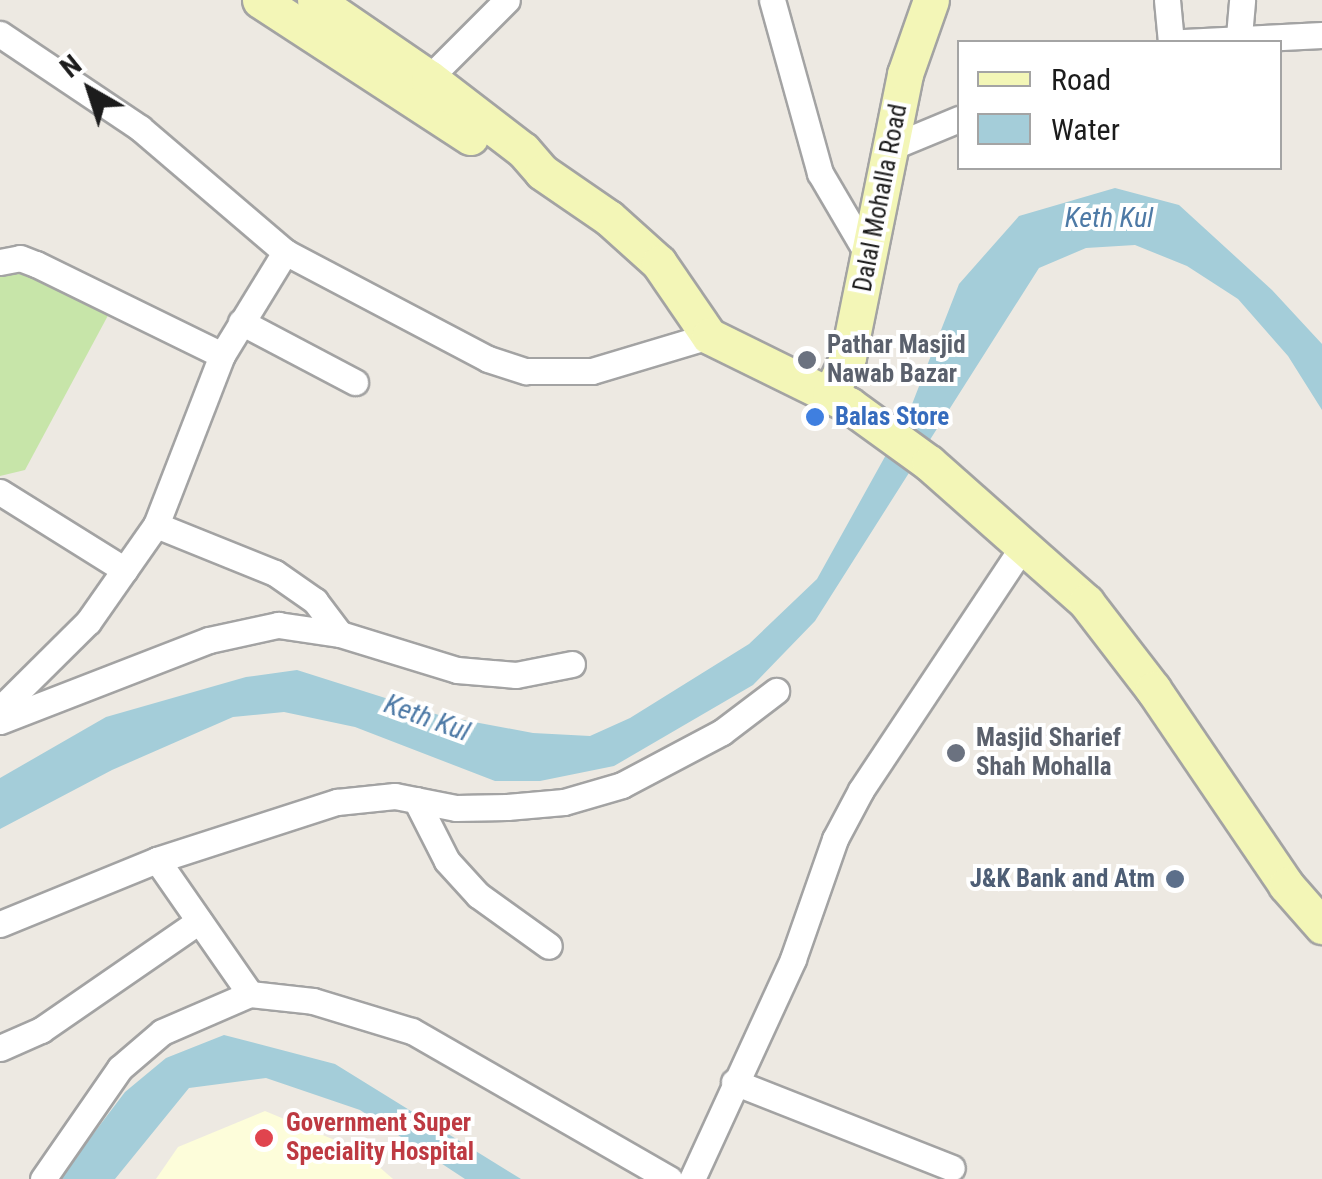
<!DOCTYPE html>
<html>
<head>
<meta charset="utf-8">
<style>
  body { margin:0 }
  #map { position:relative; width:1322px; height:1179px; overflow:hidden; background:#ede9e2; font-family:"Roboto Condensed",sans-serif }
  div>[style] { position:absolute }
  .education>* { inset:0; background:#fdfdda }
  .grass>* { inset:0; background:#c7e5a9 }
  .water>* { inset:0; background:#a4cdd9 }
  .roads { filter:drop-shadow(2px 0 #a3a3a3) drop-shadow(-2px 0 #a3a3a3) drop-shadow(0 2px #a3a3a3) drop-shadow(0 -2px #a3a3a3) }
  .street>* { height:25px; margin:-12.5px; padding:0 12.5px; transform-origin:12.5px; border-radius:12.5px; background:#fff }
  .secondary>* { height:35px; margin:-17.5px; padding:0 17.5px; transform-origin:17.5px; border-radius:17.5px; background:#f3f6b7 }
  .dots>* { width:28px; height:28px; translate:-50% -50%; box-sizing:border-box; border:5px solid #fff; border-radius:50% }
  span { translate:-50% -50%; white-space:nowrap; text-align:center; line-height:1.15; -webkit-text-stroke:8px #fff; paint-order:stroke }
  .street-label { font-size:25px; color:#1c1c1c }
  .worship-label { font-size:25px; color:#5b616d; font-weight:700 }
  .left { translate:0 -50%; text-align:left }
  .shop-label { font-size:25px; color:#366cbe; font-weight:700 }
  .service-label { font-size:25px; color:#4e5e75; font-weight:700 }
  .right { translate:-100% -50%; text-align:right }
  .health-label { font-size:25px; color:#be3a42; font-weight:700 }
  .water-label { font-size:28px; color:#4e7aa6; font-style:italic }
  .legend { position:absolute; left:957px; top:40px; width:325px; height:130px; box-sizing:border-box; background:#fff; border:2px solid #a4a4a4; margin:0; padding:12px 18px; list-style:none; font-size:30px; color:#1c1c1c }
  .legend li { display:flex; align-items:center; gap:20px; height:50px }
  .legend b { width:50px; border:2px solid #a4a4a4 }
  .north { position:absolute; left:40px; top:40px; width:100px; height:100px; -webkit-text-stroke:8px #fff; paint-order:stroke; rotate:321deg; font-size:28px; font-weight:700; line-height:40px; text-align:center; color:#1c1c1c }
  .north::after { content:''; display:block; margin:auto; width:35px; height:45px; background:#1c1c1c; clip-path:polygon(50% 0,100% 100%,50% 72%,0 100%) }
</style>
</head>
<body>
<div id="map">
  <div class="education">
    <i style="clip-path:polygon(265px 1111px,361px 1151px,393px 1179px,156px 1179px,178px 1147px)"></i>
  </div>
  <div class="grass">
    <i style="clip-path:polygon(0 250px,112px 308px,25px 470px,0 476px)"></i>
  </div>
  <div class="water">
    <i style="clip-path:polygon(1115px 188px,1179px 205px,1272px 290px,1322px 344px,1322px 410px,1288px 356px,1238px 299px,1187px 266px,1135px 245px,1086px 248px,1039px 268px,815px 621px,753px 685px,614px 766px,540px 781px,495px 781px,355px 727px,284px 712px,233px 717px,112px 770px,0 829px,0 778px,106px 717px,246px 677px,297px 670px,442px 716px,533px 733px,590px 736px,630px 718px,749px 644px,817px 579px,907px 417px,959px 284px,1019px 216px)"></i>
    <i style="clip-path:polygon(224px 1035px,335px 1064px,521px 1179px,465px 1179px,360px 1110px,266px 1078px,189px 1088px,115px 1179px,59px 1179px,125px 1092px,166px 1058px)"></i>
  </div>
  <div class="roads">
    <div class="street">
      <i style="left:772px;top:0;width:180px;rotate:74.5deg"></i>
      <i style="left:820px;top:173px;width:101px;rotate:59.6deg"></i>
      <i style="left:1167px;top:0;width:42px;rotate:84.6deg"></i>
      <i style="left:0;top:34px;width:169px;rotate:33.9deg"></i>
      <i style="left:140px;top:128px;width:191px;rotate:40.5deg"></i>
      <i style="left:285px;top:252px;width:229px;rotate:27.8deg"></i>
      <i style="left:488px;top:359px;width:40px;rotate:18deg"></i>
      <i style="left:526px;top:371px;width:66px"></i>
      <i style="left:592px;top:371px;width:122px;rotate:-16.7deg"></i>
      <i style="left:1239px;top:36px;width:36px;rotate:-85deg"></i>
      <i style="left:1184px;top:42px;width:138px;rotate:-2.9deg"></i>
      <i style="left:429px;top:78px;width:110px;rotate:-45deg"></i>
      <i style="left:889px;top:148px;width:76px;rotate:-22.5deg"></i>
      <i style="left:0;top:262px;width:20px;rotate:-11deg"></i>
      <i style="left:20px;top:258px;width:17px;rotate:21deg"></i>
      <i style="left:36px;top:264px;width:207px;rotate:26.1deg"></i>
      <i style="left:241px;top:322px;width:129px;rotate:27.8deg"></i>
      <i style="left:0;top:492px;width:147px;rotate:32deg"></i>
      <i style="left:156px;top:525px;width:128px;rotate:22deg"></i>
      <i style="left:275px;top:573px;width:49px;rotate:35deg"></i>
      <i style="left:315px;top:601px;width:41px;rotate:52.9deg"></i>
      <i style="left:0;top:709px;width:124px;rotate:-44.7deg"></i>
      <i style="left:88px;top:622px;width:118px;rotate:-55deg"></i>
      <i style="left:156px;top:525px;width:182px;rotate:-68.8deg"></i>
      <i style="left:222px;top:355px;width:121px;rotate:-58.5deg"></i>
      <i style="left:0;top:721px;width:224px;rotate:-21.2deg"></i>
      <i style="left:209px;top:640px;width:71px;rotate:-12.3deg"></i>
      <i style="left:278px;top:625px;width:63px;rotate:8.3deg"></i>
      <i style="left:340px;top:634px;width:122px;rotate:17.1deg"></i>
      <i style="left:457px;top:670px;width:59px;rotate:4.8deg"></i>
      <i style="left:516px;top:675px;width:57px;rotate:-11.1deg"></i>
      <i style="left:416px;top:800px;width:68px;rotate:63.1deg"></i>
      <i style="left:447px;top:861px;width:46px;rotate:47.6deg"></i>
      <i style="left:478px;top:895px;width:87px;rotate:35.7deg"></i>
      <i style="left:157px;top:860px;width:163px;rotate:55.2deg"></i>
      <i style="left:0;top:924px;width:170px;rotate:-22.2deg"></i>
      <i style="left:157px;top:860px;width:189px;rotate:-17.9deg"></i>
      <i style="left:337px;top:802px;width:58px;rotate:-5.9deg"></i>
      <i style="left:395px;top:796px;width:62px;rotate:11.1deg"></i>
      <i style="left:456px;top:808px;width:51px;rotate:-1.1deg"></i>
      <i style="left:507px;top:807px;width:57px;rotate:-5deg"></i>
      <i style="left:564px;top:802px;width:60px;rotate:-16.3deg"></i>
      <i style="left:622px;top:785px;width:113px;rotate:-27.9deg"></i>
      <i style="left:722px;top:732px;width:68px;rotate:-37.2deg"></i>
      <i style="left:0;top:1048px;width:45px;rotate:-23.7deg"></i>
      <i style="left:41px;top:1030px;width:192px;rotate:-34.6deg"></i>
      <i style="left:734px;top:1082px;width:234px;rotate:21.5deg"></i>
      <i style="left:43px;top:1179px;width:135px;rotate:-55.3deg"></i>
      <i style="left:120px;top:1068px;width:55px;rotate:-40.6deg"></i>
      <i style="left:162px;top:1032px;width:96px;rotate:-23.4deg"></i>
      <i style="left:250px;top:994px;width:63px;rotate:6.3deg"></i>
      <i style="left:313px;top:1001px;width:103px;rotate:16.9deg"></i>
      <i style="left:412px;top:1031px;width:297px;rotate:29.9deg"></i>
      <i style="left:692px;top:1179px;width:242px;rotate:-65.3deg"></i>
      <i style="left:793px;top:959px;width:127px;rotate:-70.7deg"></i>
      <i style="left:835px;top:839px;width:55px;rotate:-62deg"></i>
      <i style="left:861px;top:790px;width:289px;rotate:-56.4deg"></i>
    </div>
    <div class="secondary">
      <i style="left:260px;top:0;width:251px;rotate:33.1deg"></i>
      <i style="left:315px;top:0;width:138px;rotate:34.4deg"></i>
      <i style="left:429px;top:78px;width:118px;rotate:37.5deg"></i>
      <i style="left:523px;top:150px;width:29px;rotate:49deg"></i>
      <i style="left:542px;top:172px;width:81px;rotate:34.5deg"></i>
      <i style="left:609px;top:218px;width:67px;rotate:42deg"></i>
      <i style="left:659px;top:263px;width:88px;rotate:55.6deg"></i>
      <i style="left:709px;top:336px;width:156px;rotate:26.2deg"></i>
      <i style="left:849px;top:405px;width:99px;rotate:35.9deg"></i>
      <i style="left:929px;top:463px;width:210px;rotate:41.5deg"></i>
      <i style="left:1086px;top:602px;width:110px;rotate:52.4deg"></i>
      <i style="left:1153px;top:689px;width:237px;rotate:55.8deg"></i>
      <i style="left:1286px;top:885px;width:55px;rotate:48.7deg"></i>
      <i style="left:830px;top:395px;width:42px;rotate:-64.7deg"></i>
      <i style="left:848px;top:357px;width:289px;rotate:-78.6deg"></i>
      <i style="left:905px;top:74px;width:78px;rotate:-70.6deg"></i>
    </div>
  </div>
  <div class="dots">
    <i style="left:807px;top:360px;background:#6b7280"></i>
    <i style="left:815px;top:417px;background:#3f7fe0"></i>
    <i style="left:956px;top:753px;background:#6b7280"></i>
    <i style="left:1175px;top:879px;background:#5c6f8a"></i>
    <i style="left:264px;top:1138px;background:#e0444e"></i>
  </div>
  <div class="street-label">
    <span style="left:881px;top:198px;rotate:-79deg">Dalal Mohalla Road</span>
  </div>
  <div class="worship-label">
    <span class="left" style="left:827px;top:360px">Pathar Masjid<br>Nawab Bazar</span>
    <span class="left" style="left:976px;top:753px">Masjid Sharief<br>Shah Mohalla</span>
  </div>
  <div class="shop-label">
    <span class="left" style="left:835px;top:417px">Balas Store</span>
  </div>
  <div class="service-label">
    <span class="right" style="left:1155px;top:879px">J&amp;K Bank and Atm</span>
  </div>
  <div class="health-label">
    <span class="left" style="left:286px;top:1138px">Government Super<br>Speciality Hospital</span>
  </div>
  <div class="water-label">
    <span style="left:1109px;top:218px">Keth Kul</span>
    <span style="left:427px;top:718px;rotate:20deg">Keth Kul</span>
  </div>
  <ul class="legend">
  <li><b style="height:12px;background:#f3f6b7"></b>Road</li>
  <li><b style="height:28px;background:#a4cdd9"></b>Water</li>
  </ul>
  <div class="north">N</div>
</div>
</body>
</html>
